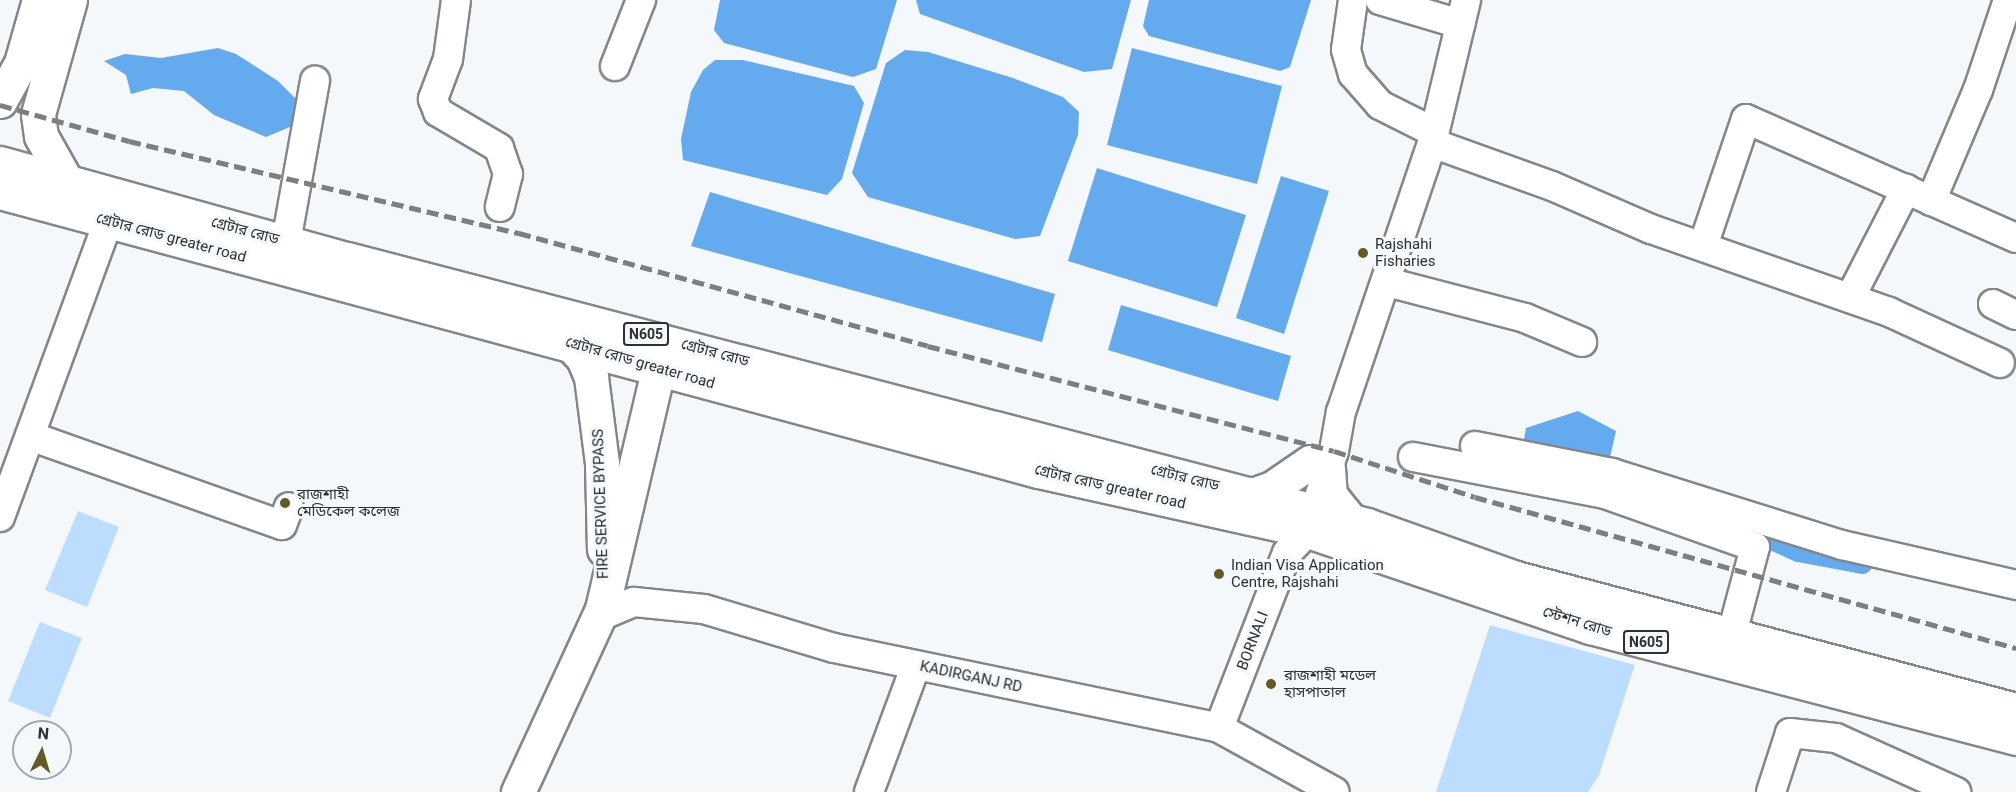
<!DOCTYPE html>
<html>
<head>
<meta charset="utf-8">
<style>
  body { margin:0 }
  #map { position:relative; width:2016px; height:792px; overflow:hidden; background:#f5f8fb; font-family:Roboto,"Noto Sans Bengali",sans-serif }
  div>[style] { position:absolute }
  .green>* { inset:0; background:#bcddfe }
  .water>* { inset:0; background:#63aaee }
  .canal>* { height:21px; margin:-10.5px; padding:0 10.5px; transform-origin:10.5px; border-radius:10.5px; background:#63aaee }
  .roads { filter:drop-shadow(2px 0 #848689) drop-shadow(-2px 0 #848689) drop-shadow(0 2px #848689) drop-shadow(0 -2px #848689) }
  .minor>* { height:28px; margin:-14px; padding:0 14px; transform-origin:14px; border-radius:14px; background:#fff }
  .major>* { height:33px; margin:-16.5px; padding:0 16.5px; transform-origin:16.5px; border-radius:16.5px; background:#fff }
  .highway>* { height:33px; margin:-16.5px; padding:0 16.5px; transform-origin:16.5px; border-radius:16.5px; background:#fff }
  .rail>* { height:4.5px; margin-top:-2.25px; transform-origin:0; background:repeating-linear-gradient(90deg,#7c7f80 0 12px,transparent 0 18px) }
  .dots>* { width:16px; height:16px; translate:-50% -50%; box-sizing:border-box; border:3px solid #f5f8fb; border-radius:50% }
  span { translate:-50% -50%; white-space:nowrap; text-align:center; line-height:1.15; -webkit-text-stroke:6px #f5f8fb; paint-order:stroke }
  .shield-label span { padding:2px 4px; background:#f5f8fb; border:2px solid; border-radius:4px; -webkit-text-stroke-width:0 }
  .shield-label { font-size:14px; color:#2d2f30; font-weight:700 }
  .street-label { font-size:15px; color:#2d2f30 }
  .poi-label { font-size:15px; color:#2d2f30 }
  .left { translate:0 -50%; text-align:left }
  .north { position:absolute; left:12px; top:720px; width:60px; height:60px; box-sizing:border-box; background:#f5f8fb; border:2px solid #a5a8aa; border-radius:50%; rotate:5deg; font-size:16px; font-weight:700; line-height:24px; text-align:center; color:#2d2f30 }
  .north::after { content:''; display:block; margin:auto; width:21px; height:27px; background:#635a26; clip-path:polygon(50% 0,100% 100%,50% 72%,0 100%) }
</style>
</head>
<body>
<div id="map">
  <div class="green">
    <i style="clip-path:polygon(78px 511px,119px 527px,87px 607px,45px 590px)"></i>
    <i style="clip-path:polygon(40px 622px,82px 638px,50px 718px,8px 701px)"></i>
    <i style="clip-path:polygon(1490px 625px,1635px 665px,1599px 775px,1588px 792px,1436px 792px)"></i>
  </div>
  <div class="water">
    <i style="clip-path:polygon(720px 0,897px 0,876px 69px,853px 77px,724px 43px,714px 30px)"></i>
    <i style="clip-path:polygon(916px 0,1131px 0,1112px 69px,1084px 72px,920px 14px)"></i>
    <i style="clip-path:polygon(1149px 0,1311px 0,1290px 67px,1280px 71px,1149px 36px,1143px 26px)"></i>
    <i style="clip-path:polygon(218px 48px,236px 54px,278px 81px,298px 101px,297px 124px,266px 137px,214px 115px,184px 91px,153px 88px,131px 94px,126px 75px,104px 61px,125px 54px,161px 58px)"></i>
    <i style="clip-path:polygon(1132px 48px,1282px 86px,1257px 184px,1107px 145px)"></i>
    <i style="clip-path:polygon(905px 50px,928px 52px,1013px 78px,1063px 97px,1079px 112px,1078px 135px,1040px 236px,1015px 239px,868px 197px,852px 173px,886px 63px)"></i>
    <i style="clip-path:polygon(715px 60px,743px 60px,854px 86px,864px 103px,842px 179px,827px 195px,683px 160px,681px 139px,691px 92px,703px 70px)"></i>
    <i style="clip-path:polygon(1097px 168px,1246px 215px,1217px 307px,1068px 261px)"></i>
    <i style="clip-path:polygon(1281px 176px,1329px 191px,1284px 334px,1236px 318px)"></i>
    <i style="clip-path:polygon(710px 192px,1055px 294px,1042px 342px,691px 246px)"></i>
    <i style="clip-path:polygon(1121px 305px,1291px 356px,1278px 401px,1108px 350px)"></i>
    <i style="clip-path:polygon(1578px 411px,1616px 431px,1608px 466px,1522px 451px,1526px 428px)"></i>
  </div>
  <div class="canal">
    <i style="left:1738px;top:524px;width:66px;rotate:24.2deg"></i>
    <i style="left:1798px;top:551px;width:65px;rotate:10.6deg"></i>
  </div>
  <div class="roads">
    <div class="minor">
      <i style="left:456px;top:0;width:60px;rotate:97.7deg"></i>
      <i style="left:448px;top:59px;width:43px;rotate:110.6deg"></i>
      <i style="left:433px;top:99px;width:14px;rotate:69deg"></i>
      <i style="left:438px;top:112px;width:71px;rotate:30.5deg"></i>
      <i style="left:499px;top:148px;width:28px;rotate:71deg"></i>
      <i style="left:508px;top:174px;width:34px;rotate:104deg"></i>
      <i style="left:1353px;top:0;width:50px;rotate:98deg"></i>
      <i style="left:1346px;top:50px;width:25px;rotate:74deg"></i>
      <i style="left:1353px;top:74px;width:41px;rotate:48.9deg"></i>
      <i style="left:1380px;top:105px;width:60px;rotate:26.6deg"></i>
      <i style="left:1380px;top:0;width:84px;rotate:16.7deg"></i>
      <i style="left:615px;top:66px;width:71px;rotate:-68.5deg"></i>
      <i style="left:1432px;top:143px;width:127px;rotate:19.7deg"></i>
      <i style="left:1552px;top:186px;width:108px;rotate:23.5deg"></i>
      <i style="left:1651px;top:229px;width:252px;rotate:19.2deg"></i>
      <i style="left:1889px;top:312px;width:122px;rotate:24.7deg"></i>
      <i style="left:1931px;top:201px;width:121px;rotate:-67.1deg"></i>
      <i style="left:1978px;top:90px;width:95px;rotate:-71.6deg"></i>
      <i style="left:286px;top:242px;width:164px;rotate:-79.8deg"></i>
      <i style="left:1703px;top:246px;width:134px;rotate:-71.3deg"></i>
      <i style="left:1746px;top:119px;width:295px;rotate:23.8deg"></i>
      <i style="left:1387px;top:282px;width:143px;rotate:14.6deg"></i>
      <i style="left:1525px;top:318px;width:62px;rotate:22.8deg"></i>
      <i style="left:1850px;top:298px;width:123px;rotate:-62.8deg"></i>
      <i style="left:1993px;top:304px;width:25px;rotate:26deg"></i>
      <i style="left:30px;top:436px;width:267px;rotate:19.5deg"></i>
      <i style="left:282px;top:525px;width:19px;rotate:-69deg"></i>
      <i style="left:1475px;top:446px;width:140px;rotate:11.1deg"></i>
      <i style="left:1612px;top:473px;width:241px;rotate:17.4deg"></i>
      <i style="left:1842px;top:545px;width:179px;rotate:12.9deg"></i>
      <i style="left:1413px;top:457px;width:196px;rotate:10.9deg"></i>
      <i style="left:1605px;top:494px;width:159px;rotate:19.5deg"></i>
      <i style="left:1755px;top:547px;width:93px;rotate:104.9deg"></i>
      <i style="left:0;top:517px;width:314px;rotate:-69.9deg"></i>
      <i style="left:598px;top:617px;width:39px;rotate:-23deg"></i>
      <i style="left:634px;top:602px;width:70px;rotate:5.7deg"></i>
      <i style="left:704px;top:609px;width:136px;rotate:16.7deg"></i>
      <i style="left:834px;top:648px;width:393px;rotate:11.7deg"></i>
      <i style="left:1219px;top:728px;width:132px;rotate:28.9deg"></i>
      <i style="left:1219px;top:728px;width:188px;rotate:-68.8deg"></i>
      <i style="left:1287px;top:553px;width:30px;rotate:-46deg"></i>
      <i style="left:1308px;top:531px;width:84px;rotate:-72deg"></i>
      <i style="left:1334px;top:451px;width:40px;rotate:-80deg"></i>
      <i style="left:1341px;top:412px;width:284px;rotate:-71.3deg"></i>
      <i style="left:1432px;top:143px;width:147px;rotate:-76.6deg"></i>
      <i style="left:869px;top:792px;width:135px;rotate:-69.7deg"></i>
      <i style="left:1771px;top:792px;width:62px;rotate:-72.1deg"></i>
      <i style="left:1790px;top:733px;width:46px;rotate:6.2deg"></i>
      <i style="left:1836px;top:738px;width:132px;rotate:24.2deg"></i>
    </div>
    <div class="major">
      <i style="left:0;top:101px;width:43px;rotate:-61.1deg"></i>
      <i style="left:21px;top:63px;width:66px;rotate:-74.1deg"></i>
      <i style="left:68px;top:184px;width:55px;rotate:-119.4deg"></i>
      <i style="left:41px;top:136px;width:22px;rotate:-98deg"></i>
      <i style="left:38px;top:114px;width:118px;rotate:-74.3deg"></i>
      <i style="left:568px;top:342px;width:22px;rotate:47deg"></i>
      <i style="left:583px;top:358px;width:21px;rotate:67deg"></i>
      <i style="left:591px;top:377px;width:87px;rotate:82.7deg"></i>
      <i style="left:602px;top:463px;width:86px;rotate:88.7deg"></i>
      <i style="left:518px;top:792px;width:201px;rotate:-65.3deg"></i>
      <i style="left:602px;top:609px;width:245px;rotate:-76.8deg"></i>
    </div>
    <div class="highway">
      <i style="left:0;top:163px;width:360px;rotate:15.5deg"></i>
      <i style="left:347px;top:259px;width:1054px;rotate:14.62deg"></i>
      <i style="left:1367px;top:525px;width:158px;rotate:19.6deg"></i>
      <i style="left:1516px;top:578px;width:517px;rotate:14.79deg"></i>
      <i style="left:0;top:192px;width:1075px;rotate:15.04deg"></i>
      <i style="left:1038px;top:471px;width:277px;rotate:12.5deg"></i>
      <i style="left:1308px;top:531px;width:298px;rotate:18.8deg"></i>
      <i style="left:1590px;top:627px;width:440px;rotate:14.6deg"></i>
      <i style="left:1328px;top:468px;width:27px;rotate:86deg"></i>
      <i style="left:1330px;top:495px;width:32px;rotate:51deg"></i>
      <i style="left:1252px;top:495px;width:21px;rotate:-19deg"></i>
      <i style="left:1272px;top:488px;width:46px;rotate:-34.4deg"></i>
    </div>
  </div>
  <div class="rail">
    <i style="left:0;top:105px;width:134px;rotate:15.6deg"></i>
    <i style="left:129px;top:141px;width:401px;rotate:13.3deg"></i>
    <i style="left:519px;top:233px;width:424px;rotate:15.4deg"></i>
    <i style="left:928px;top:346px;width:419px;rotate:14.5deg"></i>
    <i style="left:1334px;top:451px;width:148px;rotate:18.1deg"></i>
    <i style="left:1475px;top:497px;width:562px;rotate:15.6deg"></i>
  </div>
  <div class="dots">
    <i style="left:1363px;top:253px;background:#635a26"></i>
    <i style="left:285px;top:503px;background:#635a26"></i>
    <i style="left:1219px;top:574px;background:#635a26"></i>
    <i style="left:1271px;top:684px;background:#635a26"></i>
  </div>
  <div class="shield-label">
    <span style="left:646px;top:334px">N605</span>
    <span style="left:1646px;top:642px">N605</span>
  </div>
  <div class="street-label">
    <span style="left:245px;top:231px;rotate:15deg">গ্রেটার রোড</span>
    <span style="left:171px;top:238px;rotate:15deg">গ্রেটার রোড greater road</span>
    <span style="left:715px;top:353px;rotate:15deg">গ্রেটার রোড</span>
    <span style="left:640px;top:363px;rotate:16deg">গ্রেটার রোড greater road</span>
    <span style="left:1185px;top:478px;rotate:14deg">গ্রেটার রোড</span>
    <span style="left:1110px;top:487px;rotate:13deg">গ্রেটার রোড greater road</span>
    <span style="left:601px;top:504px;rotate:-92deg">FIRE SERVICE BYPASS</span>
    <span style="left:1577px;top:622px;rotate:17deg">স্টেশন রোড</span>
    <span style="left:1253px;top:641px;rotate:-69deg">BORNALI</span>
    <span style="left:971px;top:677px;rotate:12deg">KADIRGANJ RD</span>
  </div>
  <div class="poi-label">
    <span class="left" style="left:1375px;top:253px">Rajshahi<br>Fisharies</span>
    <span class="left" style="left:297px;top:503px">রাজশাহী<br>মেডিকেল কলেজ</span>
    <span class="left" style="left:1231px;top:574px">Indian Visa Application<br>Centre, Rajshahi</span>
    <span class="left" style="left:1284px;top:684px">রাজশাহী মডেল<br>হাসপাতাল</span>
  </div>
  <div class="north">N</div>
</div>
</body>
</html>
